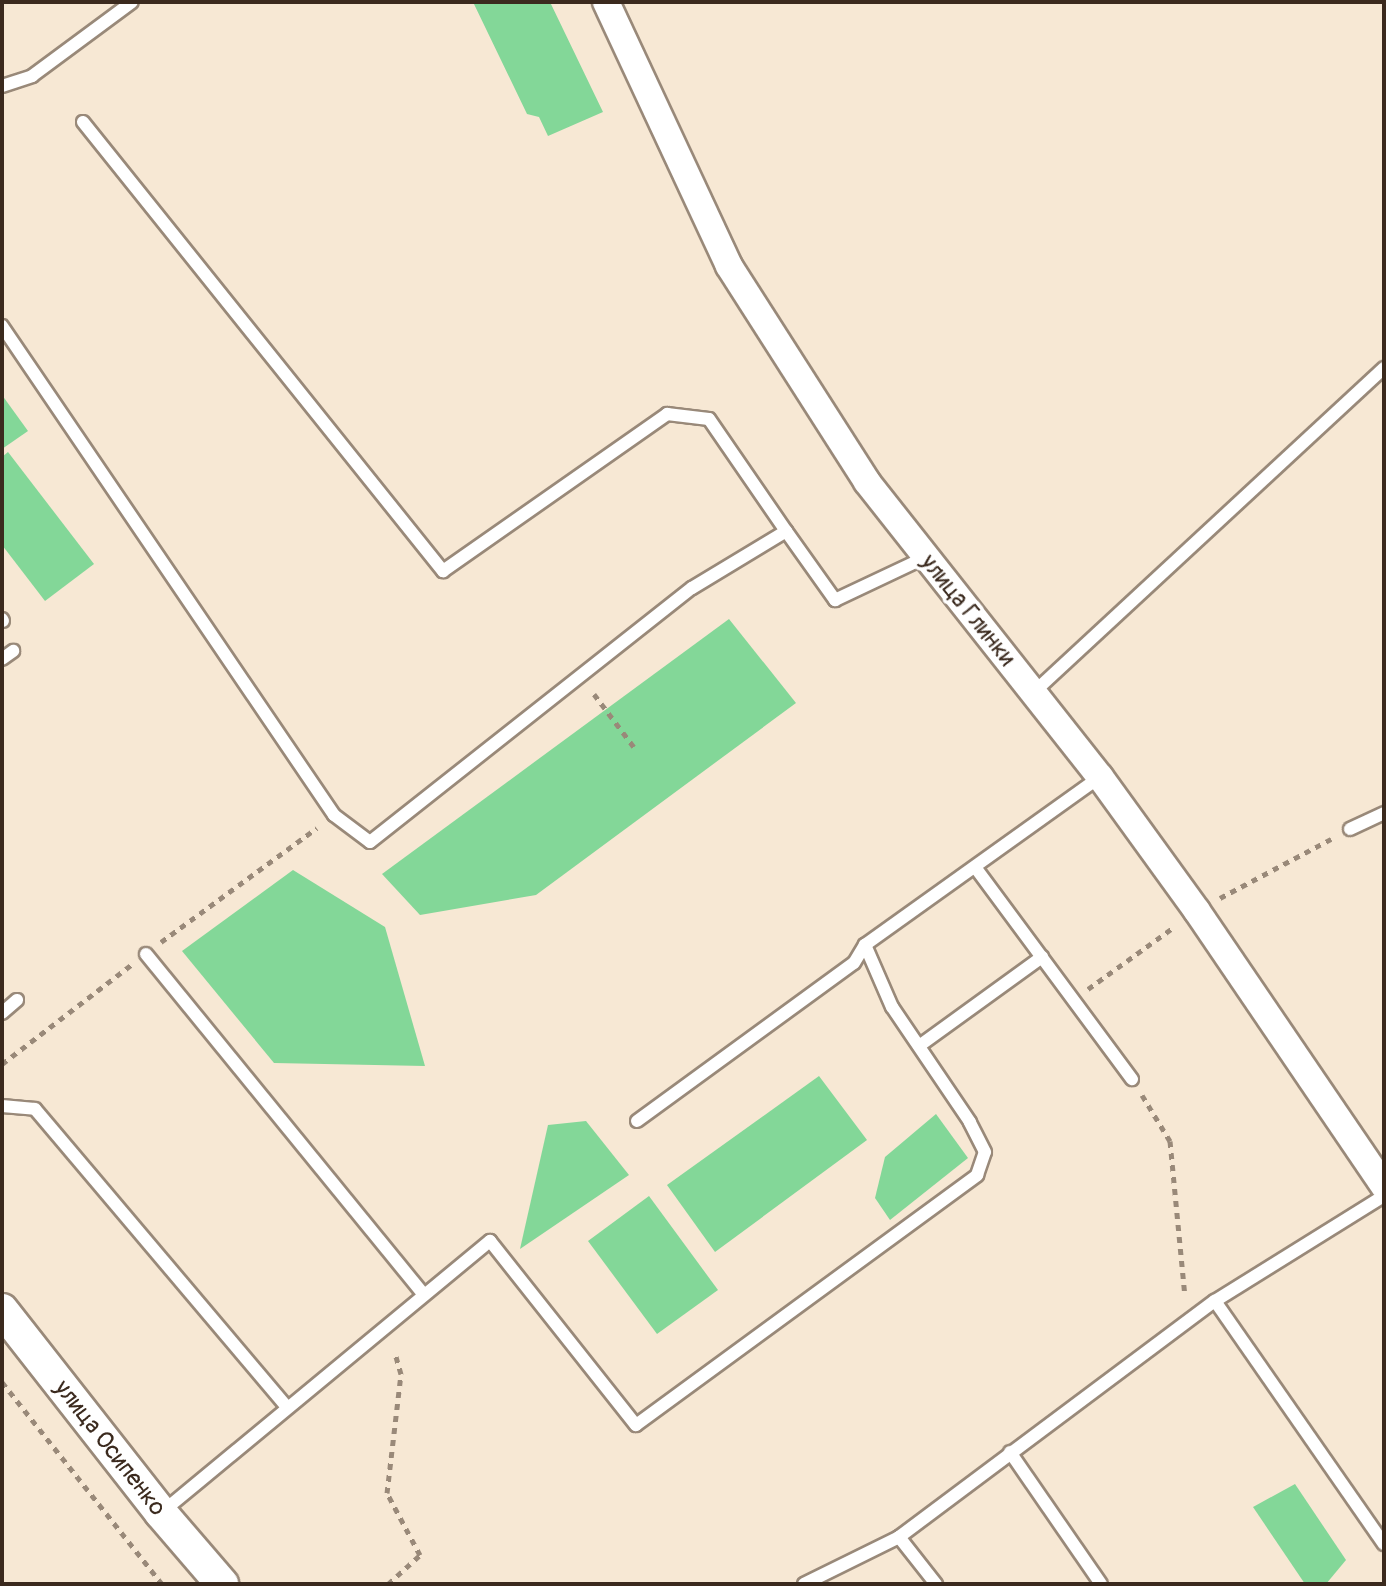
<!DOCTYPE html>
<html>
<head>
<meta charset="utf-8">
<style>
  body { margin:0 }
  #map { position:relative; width:1386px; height:1586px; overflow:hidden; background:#f7e8d4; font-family:Pangolin,sans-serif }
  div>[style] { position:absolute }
  .green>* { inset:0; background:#83d798 }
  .path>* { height:5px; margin-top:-2.5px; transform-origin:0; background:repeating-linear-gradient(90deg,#998979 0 6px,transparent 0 12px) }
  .roads { filter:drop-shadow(2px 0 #998979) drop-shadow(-2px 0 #998979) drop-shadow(0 2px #998979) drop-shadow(0 -2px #998979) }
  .service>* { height:12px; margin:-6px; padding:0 6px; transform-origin:6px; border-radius:6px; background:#fff }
  .minor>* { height:26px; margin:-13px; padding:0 13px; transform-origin:13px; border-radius:13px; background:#fff }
  .tertiary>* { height:32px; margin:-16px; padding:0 16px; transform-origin:16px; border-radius:16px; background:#fff }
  span { translate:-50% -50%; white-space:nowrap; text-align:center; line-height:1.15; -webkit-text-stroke:7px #fff; paint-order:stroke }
  .street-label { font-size:24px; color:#3b2a1e }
  .frame { position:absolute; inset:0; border:4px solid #3b2a1e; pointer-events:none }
</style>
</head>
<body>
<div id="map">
  <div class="green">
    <i style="clip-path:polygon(473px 2px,550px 2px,603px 112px,548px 136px,539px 117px,527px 114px)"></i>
    <i style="clip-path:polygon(2px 395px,28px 431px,2px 449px)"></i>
    <i style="clip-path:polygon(8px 452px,94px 564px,45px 601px,2px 545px,2px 457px)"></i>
    <i style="clip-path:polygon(729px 619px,796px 703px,536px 895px,420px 915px,382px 874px)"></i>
    <i style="clip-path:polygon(293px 870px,385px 927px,425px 1066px,274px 1063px,182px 951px)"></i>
    <i style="clip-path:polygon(819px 1076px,867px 1140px,715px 1252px,667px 1185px)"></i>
    <i style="clip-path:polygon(936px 1114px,968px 1158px,890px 1220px,875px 1198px,885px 1157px)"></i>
    <i style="clip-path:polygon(586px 1121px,629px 1175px,520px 1249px,548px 1125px)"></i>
    <i style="clip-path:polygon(649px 1196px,718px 1290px,657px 1334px,588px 1241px)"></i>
    <i style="clip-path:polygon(1295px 1484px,1346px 1560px,1326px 1584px,1305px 1584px,1253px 1507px)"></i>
  </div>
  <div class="path">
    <i style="left:594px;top:694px;width:66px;rotate:53deg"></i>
    <i style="left:1220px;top:898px;width:126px;rotate:-28deg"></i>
    <i style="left:161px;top:942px;width:193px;rotate:-36.2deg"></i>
    <i style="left:1088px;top:989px;width:106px;rotate:-35.8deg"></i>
    <i style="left:2px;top:1064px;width:163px;rotate:-37.5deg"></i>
    <i style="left:1142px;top:1095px;width:54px;rotate:58.7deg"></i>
    <i style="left:1170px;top:1141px;width:156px;rotate:84.5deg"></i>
    <i style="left:2px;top:1382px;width:258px;rotate:51.6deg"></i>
    <i style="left:388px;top:1584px;width:43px;rotate:-42.2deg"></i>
    <i style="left:420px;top:1555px;width:70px;rotate:-118deg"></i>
    <i style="left:387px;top:1493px;width:120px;rotate:-83.3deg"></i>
    <i style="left:401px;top:1374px;width:19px;rotate:-106deg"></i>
  </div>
  <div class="roads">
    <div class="service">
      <i style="left:2px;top:86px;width:32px;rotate:-18deg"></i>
      <i style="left:32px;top:76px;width:124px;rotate:-36.5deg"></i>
      <i style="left:83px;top:122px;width:576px;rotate:51.28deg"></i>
      <i style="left:443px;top:571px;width:274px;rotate:-35deg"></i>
      <i style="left:667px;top:414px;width:42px;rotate:6.8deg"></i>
      <i style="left:709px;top:419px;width:136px;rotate:55.5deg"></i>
      <i style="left:2px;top:326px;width:591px;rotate:55.83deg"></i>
      <i style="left:334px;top:815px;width:45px;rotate:36.9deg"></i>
      <i style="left:370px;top:842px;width:410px;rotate:-38.3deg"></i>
      <i style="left:692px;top:588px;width:110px;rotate:-31.2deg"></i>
      <i style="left:786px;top:531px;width:85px;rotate:54.6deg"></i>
      <i style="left:835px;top:600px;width:101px;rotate:-25.3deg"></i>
      <i style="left:2px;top:619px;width:2px;rotate:63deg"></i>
      <i style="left:2px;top:659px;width:14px;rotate:-36deg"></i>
      <i style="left:1034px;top:692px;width:477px;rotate:-42.8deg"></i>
      <i style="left:1350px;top:829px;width:38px;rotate:-25deg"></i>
      <i style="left:975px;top:867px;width:264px;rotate:53.5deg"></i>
      <i style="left:146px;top:954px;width:439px;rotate:50.8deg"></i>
      <i style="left:2px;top:1013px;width:20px;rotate:-41deg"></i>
      <i style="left:919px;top:1046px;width:152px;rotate:-35.9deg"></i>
      <i style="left:2px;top:1106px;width:33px;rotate:5deg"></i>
      <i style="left:35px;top:1109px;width:389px;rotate:49.8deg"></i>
      <i style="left:637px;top:1121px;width:268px;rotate:-36.1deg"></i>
      <i style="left:854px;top:963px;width:21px;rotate:-59deg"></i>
      <i style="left:865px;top:945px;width:289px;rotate:-35.6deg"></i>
      <i style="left:1215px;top:1301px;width:296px;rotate:55.2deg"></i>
      <i style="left:1010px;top:1452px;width:160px;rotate:55.4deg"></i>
      <i style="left:161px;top:1513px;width:427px;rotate:-39.6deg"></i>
      <i style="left:490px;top:1241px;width:235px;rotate:51.6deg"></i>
      <i style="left:636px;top:1425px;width:423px;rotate:-36.2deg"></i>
      <i style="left:977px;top:1175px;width:24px;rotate:-71deg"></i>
      <i style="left:985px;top:1152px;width:34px;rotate:-117deg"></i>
      <i style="left:970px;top:1122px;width:139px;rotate:-124.1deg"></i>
      <i style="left:892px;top:1007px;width:68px;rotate:-113.5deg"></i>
      <i style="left:899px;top:1537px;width:60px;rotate:51.8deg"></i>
      <i style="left:804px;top:1584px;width:106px;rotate:-26.3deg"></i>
      <i style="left:899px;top:1537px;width:394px;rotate:-36.8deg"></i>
      <i style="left:1215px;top:1301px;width:199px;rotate:-31.9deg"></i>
    </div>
    <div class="minor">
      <i style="left:606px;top:2px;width:291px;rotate:65deg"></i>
      <i style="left:729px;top:266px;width:256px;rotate:57.4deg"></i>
      <i style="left:867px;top:482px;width:376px;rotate:51.7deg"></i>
      <i style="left:1100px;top:777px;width:165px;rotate:54.1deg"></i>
      <i style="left:1197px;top:911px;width:333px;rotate:55.8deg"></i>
    </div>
    <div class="tertiary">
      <i style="left:2px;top:1310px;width:258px;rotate:51.9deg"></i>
      <i style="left:161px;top:1513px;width:94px;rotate:49.3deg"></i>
    </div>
  </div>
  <div class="street-label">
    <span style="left:968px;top:610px;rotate:51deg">улица Глинки</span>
    <span style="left:110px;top:1448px;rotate:52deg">улица Осипенко</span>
  </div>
  <div class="frame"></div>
</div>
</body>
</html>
